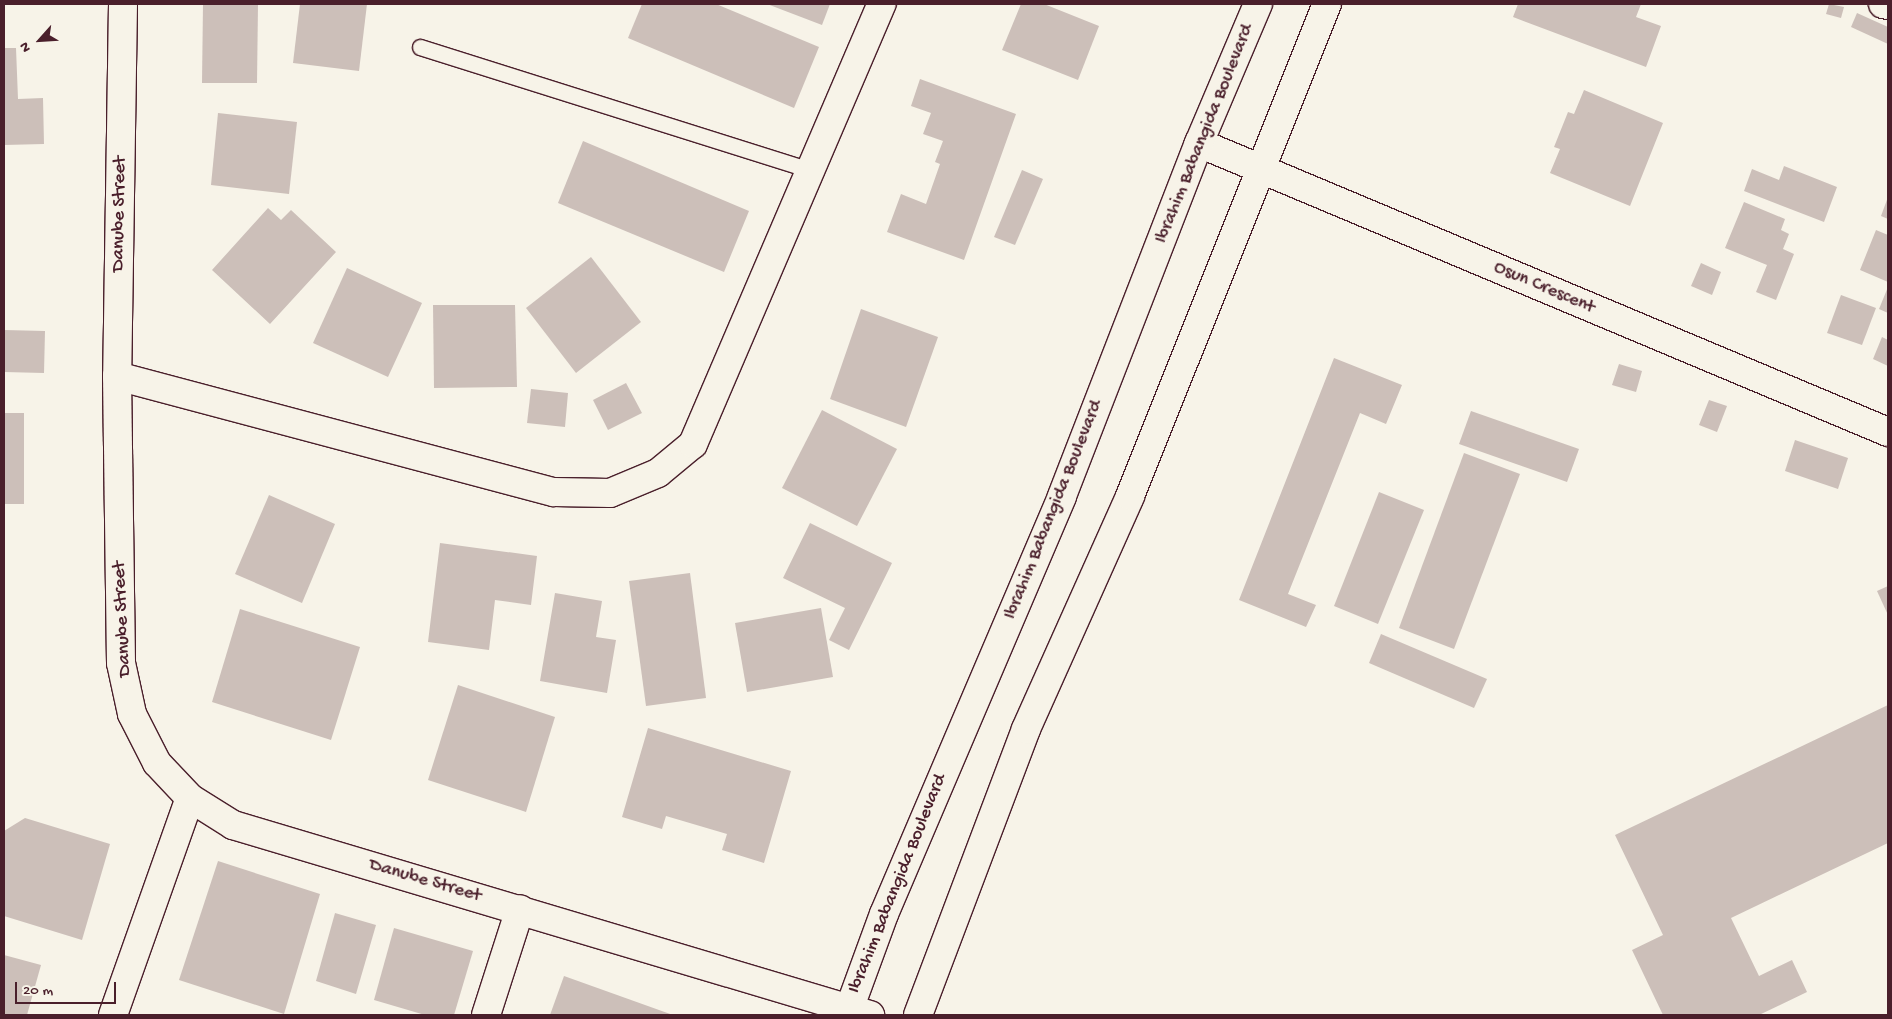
<!DOCTYPE html>
<html>
<head>
<meta charset="utf-8">
<style>
  body { margin:0 }
  #map { position:relative; width:1892px; height:1019px; overflow:hidden; background:#f7f3e8; font-family:"Gochi Hand",sans-serif }
  div>[style] { position:absolute }
  .building>* { inset:0; background:#ccbfb9 }
  .roads { filter:drop-shadow(1px 0 #4a1f2b) drop-shadow(-1px 0 #4a1f2b) drop-shadow(0 1px #4a1f2b) drop-shadow(0 -1px #4a1f2b) }
  .service>* { height:15px; margin:-7.5px; padding:0 7.5px; transform-origin:7.5px; border-radius:7.5px; background:#f7f3e8 }
  .minor>* { height:28px; margin:-14px; padding:0 14px; transform-origin:14px; border-radius:14px; background:#f7f3e8 }
  .tertiary>* { height:28px; margin:-14px; padding:0 14px; transform-origin:14px; border-radius:14px; background:#f7f3e8 }
  span { translate:-50% -50%; white-space:nowrap; text-align:center; line-height:1.15; -webkit-text-stroke:4.5px #f7f3e8; paint-order:stroke }
  .street-label { font-size:19px; color:#4a1f2b }
  .frame { position:absolute; inset:0; border:5px solid #4a1f2b; pointer-events:none }
  .north { position:absolute; left:15px; top:15px; width:50px; height:50px; -webkit-text-stroke:4px #f7f3e8; paint-order:stroke; rotate:244deg; font-size:14px; font-weight:700; line-height:20px; text-align:center; color:#4a1f2b }
  .north::after { content:''; display:block; margin:auto; width:18px; height:22px; background:#4a1f2b; clip-path:polygon(50% 0,100% 100%,50% 72%,0 100%) }
  .scale { position:absolute; left:15px; top:982px; width:101px; height:22px; box-sizing:border-box; border:2px solid #4a1f2b; border-top:0; padding-left:6px; font-size:15px; line-height:18px; white-space:nowrap; color:#4a1f2b; -webkit-text-stroke:4px #f7f3e8; paint-order:stroke }
</style>
</head>
<body>
<div id="map">
  <div class="building">
    <i style="clip-path:polygon(203px 4px,258px 4px,257px 83px,202px 83px)"></i>
    <i style="clip-path:polygon(300px 4px,367px 4px,359px 71px,293px 63px)"></i>
    <i style="clip-path:polygon(642px 4px,716px 4px,819px 47px,794px 108px,628px 38px)"></i>
    <i style="clip-path:polygon(767px 4px,830px 4px,822px 25px)"></i>
    <i style="clip-path:polygon(1021px 4px,1044px 4px,1099px 26px,1078px 80px,1002px 50px)"></i>
    <i style="clip-path:polygon(1518px 4px,1641px 4px,1636px 17px,1661px 26px,1646px 67px,1513px 17px)"></i>
    <i style="clip-path:polygon(1829px 4px,1844px 7px,1841px 18px,1826px 14px)"></i>
    <i style="clip-path:polygon(1857px 13px,1888px 27px,1888px 44px,1851px 27px)"></i>
    <i style="clip-path:polygon(4px 48px,16px 48px,18px 99px,43px 98px,44px 144px,4px 145px)"></i>
    <i style="clip-path:polygon(920px 79px,1016px 114px,964px 260px,887px 232px,901px 194px,926px 204px,940px 164px,935px 162px,943px 141px,923px 134px,931px 113px,911px 106px)"></i>
    <i style="clip-path:polygon(1584px 90px,1663px 123px,1630px 206px,1550px 173px,1560px 149px,1554px 147px,1568px 112px,1574px 114px)"></i>
    <i style="clip-path:polygon(218px 113px,297px 122px,289px 194px,211px 185px)"></i>
    <i style="clip-path:polygon(583px 141px,749px 211px,724px 272px,558px 203px)"></i>
    <i style="clip-path:polygon(1784px 166px,1837px 187px,1824px 222px,1744px 191px,1752px 169px,1779px 180px)"></i>
    <i style="clip-path:polygon(1022px 170px,1043px 179px,1015px 245px,994px 237px)"></i>
    <i style="clip-path:polygon(1888px 197px,1888px 219px,1881px 216px)"></i>
    <i style="clip-path:polygon(1744px 202px,1785px 219px,1781px 230px,1789px 234px,1783px 249px,1794px 254px,1776px 300px,1756px 292px,1767px 265px,1725px 248px)"></i>
    <i style="clip-path:polygon(268px 208px,281px 220px,291px 210px,336px 252px,270px 324px,212px 270px)"></i>
    <i style="clip-path:polygon(1876px 230px,1888px 235px,1888px 282px,1860px 270px)"></i>
    <i style="clip-path:polygon(591px 257px,641px 322px,576px 373px,526px 308px)"></i>
    <i style="clip-path:polygon(1701px 263px,1721px 272px,1712px 295px,1691px 286px)"></i>
    <i style="clip-path:polygon(347px 268px,422px 303px,388px 377px,313px 343px)"></i>
    <i style="clip-path:polygon(1888px 287px,1888px 313px,1879px 309px)"></i>
    <i style="clip-path:polygon(1841px 295px,1876px 308px,1862px 345px,1827px 333px)"></i>
    <i style="clip-path:polygon(433px 305px,515px 305px,517px 387px,434px 388px)"></i>
    <i style="clip-path:polygon(861px 309px,938px 337px,906px 427px,830px 399px)"></i>
    <i style="clip-path:polygon(4px 330px,45px 331px,44px 373px,4px 372px)"></i>
    <i style="clip-path:polygon(1882px 337px,1888px 340px,1888px 366px,1873px 359px)"></i>
    <i style="clip-path:polygon(1334px 358px,1402px 385px,1386px 424px,1360px 413px,1288px 594px,1316px 605px,1306px 627px,1239px 600px)"></i>
    <i style="clip-path:polygon(1619px 364px,1642px 371px,1636px 392px,1612px 385px)"></i>
    <i style="clip-path:polygon(626px 383px,642px 413px,608px 430px,593px 400px)"></i>
    <i style="clip-path:polygon(531px 389px,568px 393px,565px 427px,527px 423px)"></i>
    <i style="clip-path:polygon(1709px 400px,1727px 406px,1717px 432px,1699px 425px)"></i>
    <i style="clip-path:polygon(822px 410px,897px 449px,857px 526px,782px 488px)"></i>
    <i style="clip-path:polygon(1471px 411px,1579px 449px,1567px 482px,1459px 444px)"></i>
    <i style="clip-path:polygon(4px 413px,24px 413px,24px 504px,4px 504px)"></i>
    <i style="clip-path:polygon(1795px 440px,1848px 458px,1838px 489px,1785px 471px)"></i>
    <i style="clip-path:polygon(1464px 453px,1520px 474px,1454px 649px,1399px 628px)"></i>
    <i style="clip-path:polygon(1379px 492px,1424px 510px,1378px 624px,1334px 606px)"></i>
    <i style="clip-path:polygon(269px 495px,335px 524px,302px 603px,235px 574px)"></i>
    <i style="clip-path:polygon(810px 523px,892px 563px,849px 650px,829px 640px,845px 608px,783px 578px)"></i>
    <i style="clip-path:polygon(440px 543px,537px 556px,531px 605px,495px 600px,489px 650px,428px 642px)"></i>
    <i style="clip-path:polygon(690px 573px,706px 698px,646px 706px,629px 581px)"></i>
    <i style="clip-path:polygon(1888px 586px,1888px 615px,1877px 591px)"></i>
    <i style="clip-path:polygon(555px 593px,602px 601px,596px 637px,616px 640px,607px 693px,540px 681px)"></i>
    <i style="clip-path:polygon(821px 608px,833px 677px,747px 692px,735px 623px)"></i>
    <i style="clip-path:polygon(240px 609px,360px 647px,331px 740px,212px 702px)"></i>
    <i style="clip-path:polygon(1381px 634px,1487px 679px,1474px 708px,1369px 663px)"></i>
    <i style="clip-path:polygon(458px 685px,555px 717px,526px 812px,428px 780px)"></i>
    <i style="clip-path:polygon(1888px 705px,1888px 843px,1731px 918px,1759px 976px,1792px 960px,1807px 992px,1759px 1015px,1663px 1015px,1632px 950px,1663px 935px,1615px 835px)"></i>
    <i style="clip-path:polygon(648px 728px,791px 771px,764px 863px,722px 850px,727px 834px,666px 816px,662px 829px,622px 817px)"></i>
    <i style="clip-path:polygon(25px 818px,110px 844px,82px 940px,4px 916px,4px 831px)"></i>
    <i style="clip-path:polygon(218px 861px,320px 894px,284px 1014px,179px 980px)"></i>
    <i style="clip-path:polygon(335px 913px,376px 925px,356px 994px,316px 981px)"></i>
    <i style="clip-path:polygon(394px 928px,473px 951px,454px 1015px,425px 1015px,374px 1000px)"></i>
    <i style="clip-path:polygon(4px 955px,41px 965px,27px 1015px,4px 1015px)"></i>
    <i style="clip-path:polygon(564px 976px,673px 1015px,550px 1015px)"></i>
  </div>
  <div class="roads">
    <div class="service">
      <i style="left:420px;top:47px;width:412px;rotate:17.5deg"></i>
    </div>
    <div class="minor">
      <i style="left:123px;top:4px;width:372px;rotate:90.9deg"></i>
      <i style="left:117px;top:376px;width:287px;rotate:89.2deg"></i>
      <i style="left:121px;top:663px;width:52px;rotate:77.8deg"></i>
      <i style="left:132px;top:714px;width:55px;rotate:63deg"></i>
      <i style="left:157px;top:763px;width:48px;rotate:46.7deg"></i>
      <i style="left:190px;top:798px;width:51px;rotate:32.1deg"></i>
      <i style="left:233px;top:825px;width:665px;rotate:16.61deg"></i>
      <i style="left:1883px;top:4px;width:5px;rotate:11deg"></i>
      <i style="left:1199px;top:143px;width:747px;rotate:22.76deg"></i>
      <i style="left:117px;top:376px;width:452px;rotate:14.9deg"></i>
      <i style="left:554px;top:492px;width:56px;rotate:1deg"></i>
      <i style="left:610px;top:493px;width:52px;rotate:-22.6deg"></i>
      <i style="left:658px;top:473px;width:45px;rotate:-39.6deg"></i>
      <i style="left:693px;top:444px;width:479px;rotate:-66.8deg"></i>
      <i style="left:113px;top:1015px;width:230px;rotate:-70.5deg"></i>
      <i style="left:486px;top:1015px;width:111px;rotate:-72.2deg"></i>
    </div>
    <div class="tertiary">
      <i style="left:847px;top:1015px;width:108px;rotate:-69.9deg"></i>
      <i style="left:884px;top:914px;width:454px;rotate:-66.9deg"></i>
      <i style="left:1062px;top:496px;width:379px;rotate:-68.8deg"></i>
      <i style="left:1199px;top:143px;width:151px;rotate:-67deg"></i>
      <i style="left:918px;top:1015px;width:306px;rotate:-69.3deg"></i>
      <i style="left:1026px;top:729px;width:255px;rotate:-65.9deg"></i>
      <i style="left:1130px;top:496px;width:530px;rotate:-68.18deg"></i>
    </div>
  </div>
  <div class="street-label">
    <span style="left:1205px;top:134px;rotate:-68deg">Ibrahim Babangida Boulevard</span>
    <span style="left:120px;top:214px;rotate:-89deg">Danube Street</span>
    <span style="left:1544px;top:288px;rotate:23deg">Osun Crescent</span>
    <span style="left:1054px;top:510px;rotate:-68deg">Ibrahim Babangida Boulevard</span>
    <span style="left:123px;top:619px;rotate:-93deg">Danube Street</span>
    <span style="left:425px;top:881px;rotate:16deg">Danube Street</span>
    <span style="left:898px;top:884px;rotate:-68deg">Ibrahim Babangida Boulevard</span>
  </div>
  <div class="frame"></div>
  <div class="north">N</div>
  <div class="scale">20 m</div>
</div>
</body>
</html>
